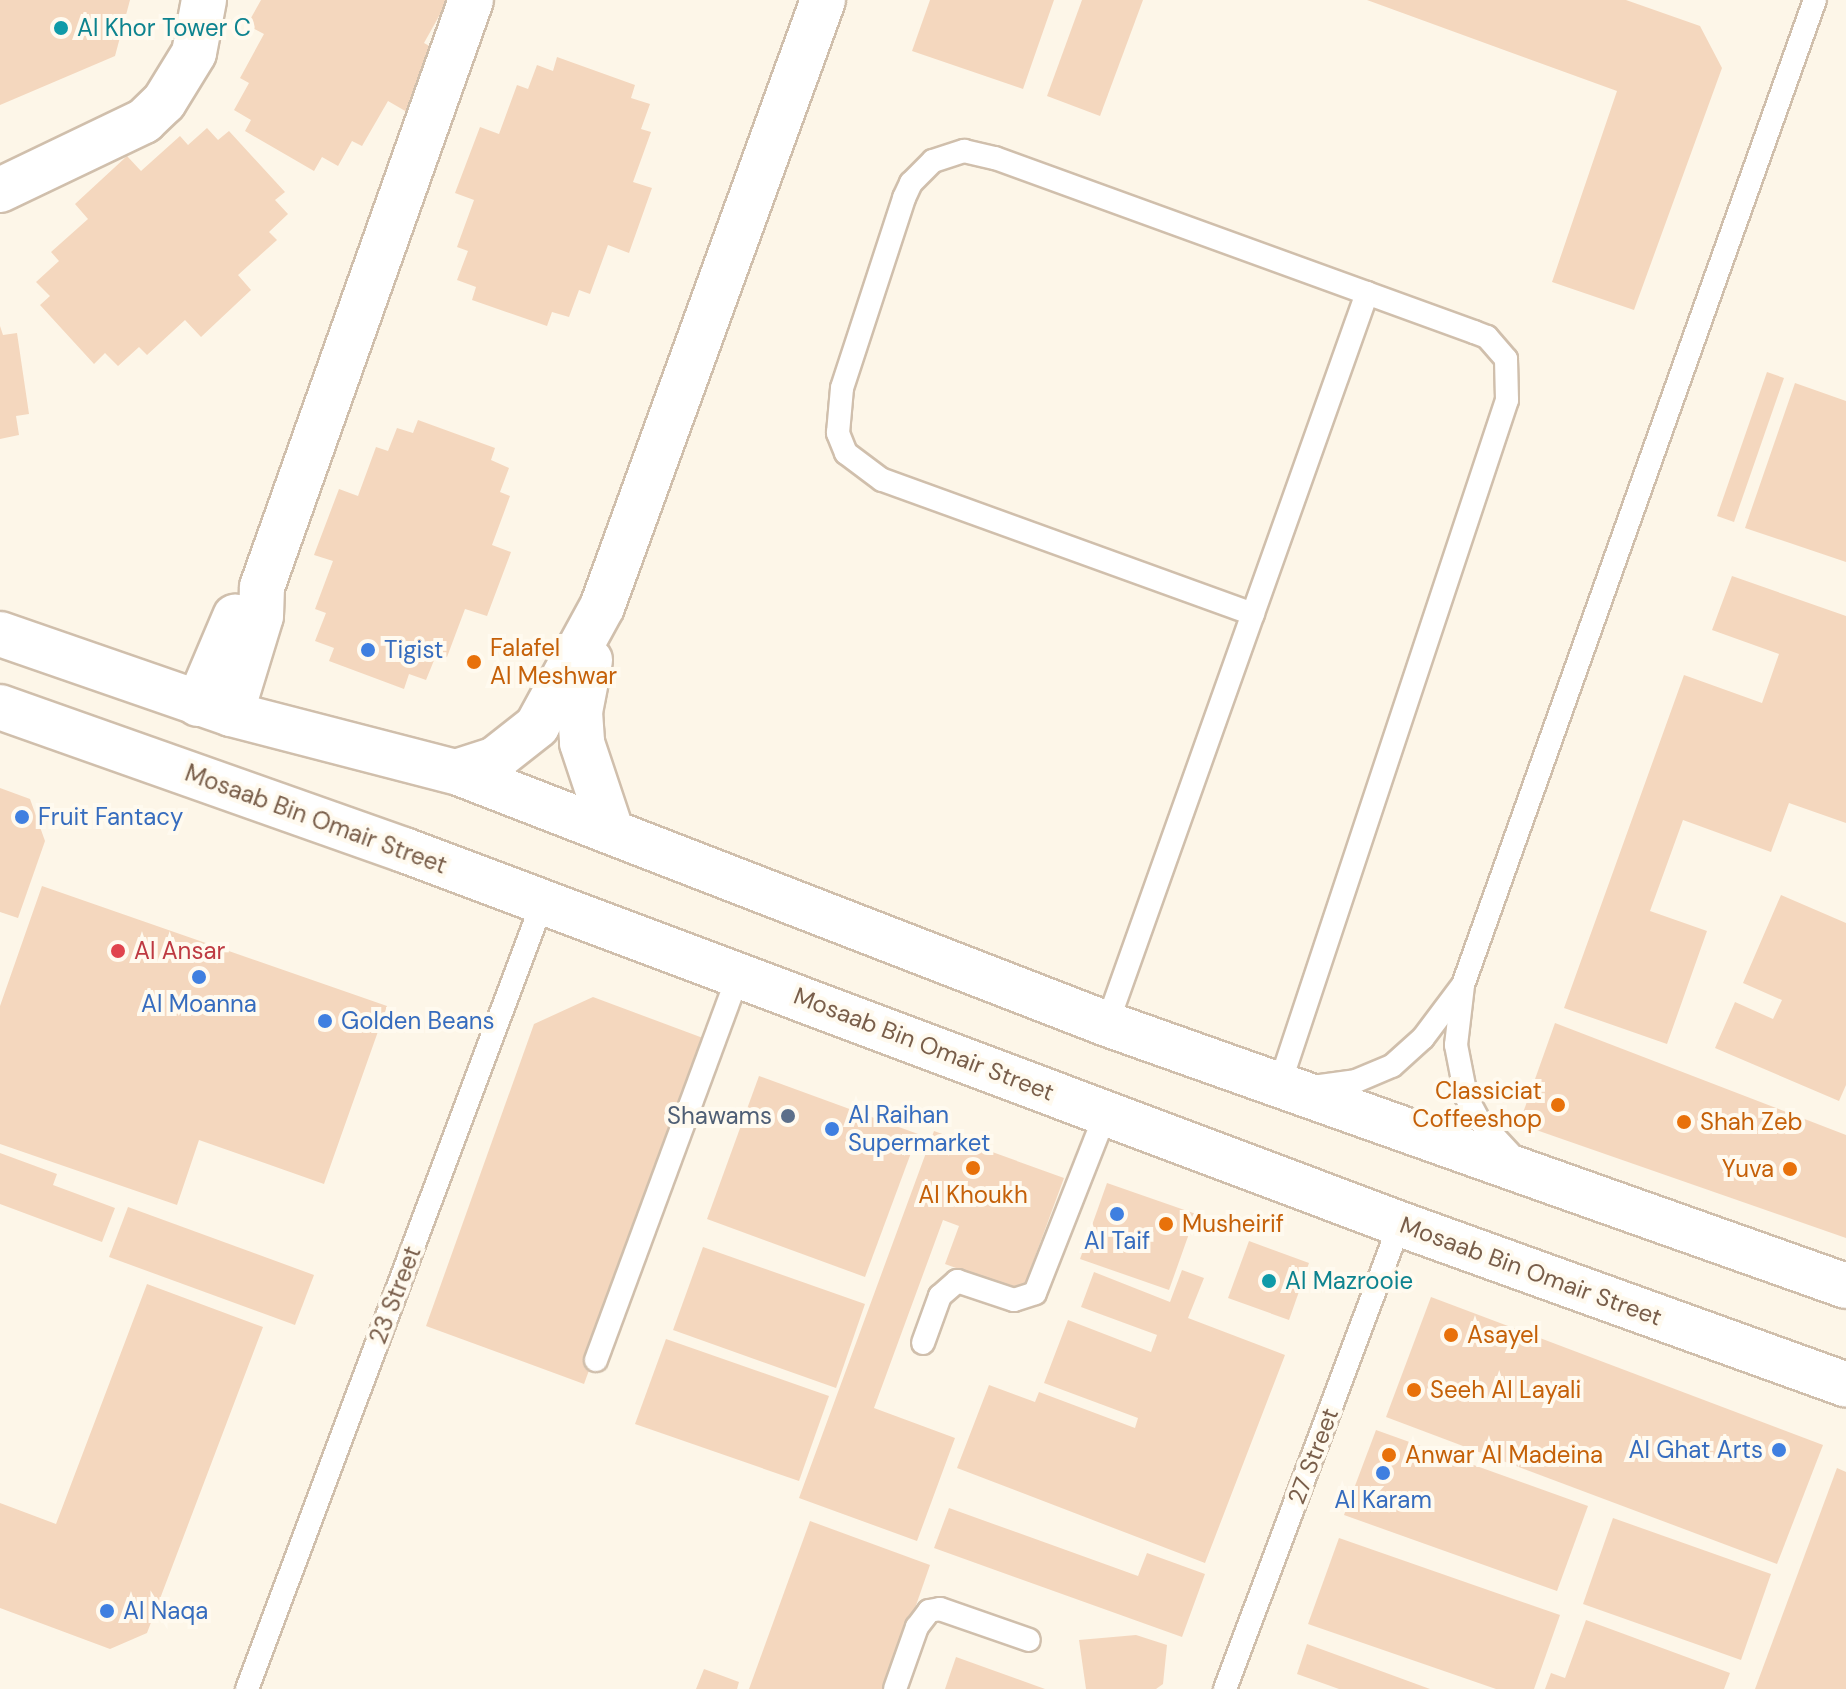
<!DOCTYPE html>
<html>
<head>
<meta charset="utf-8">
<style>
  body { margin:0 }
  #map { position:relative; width:1846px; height:1689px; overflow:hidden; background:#fdf6e8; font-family:"DM Sans",sans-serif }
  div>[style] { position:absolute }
  .building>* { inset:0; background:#f4d7be }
  .roads { filter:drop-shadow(2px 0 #d0bfac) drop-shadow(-2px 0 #d0bfac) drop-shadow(0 2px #d0bfac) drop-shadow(0 -2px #d0bfac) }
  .lane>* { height:22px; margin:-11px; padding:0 11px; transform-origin:11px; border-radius:11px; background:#fff }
  .street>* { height:44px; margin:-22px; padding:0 22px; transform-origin:22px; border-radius:22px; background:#fff }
  .secondary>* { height:44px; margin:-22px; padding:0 22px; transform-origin:22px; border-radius:22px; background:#fff }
  .dots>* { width:22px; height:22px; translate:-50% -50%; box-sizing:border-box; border:4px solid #fffaef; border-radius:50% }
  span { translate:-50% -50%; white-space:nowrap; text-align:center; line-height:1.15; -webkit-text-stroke:8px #fffaef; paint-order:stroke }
  .culture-label { font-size:24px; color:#0d838f }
  .left { translate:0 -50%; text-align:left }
  .food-label { font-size:24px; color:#c56008 }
  .right { translate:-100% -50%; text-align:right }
  .shop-label { font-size:24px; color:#366cbe }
  .street-label { font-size:24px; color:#795e4a }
  .health-label { font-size:24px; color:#be3a42 }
  .service-label { font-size:24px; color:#4e5e75 }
</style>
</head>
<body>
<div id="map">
  <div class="building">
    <i style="clip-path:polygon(0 0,130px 0,115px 56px,0 105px)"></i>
    <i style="clip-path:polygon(261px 0,448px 0,424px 43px,442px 53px,407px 112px,388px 101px,362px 146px,352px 141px,338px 166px,322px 157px,314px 171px,245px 131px,251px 120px,234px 110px,249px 83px,240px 78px,264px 34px,247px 25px)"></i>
    <i style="clip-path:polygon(930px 0,1054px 0,1023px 89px,912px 51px)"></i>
    <i style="clip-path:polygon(1082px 0,1143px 0,1100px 116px,1047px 96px)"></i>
    <i style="clip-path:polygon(1367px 0,1626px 0,1700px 26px,1722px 68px,1634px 310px,1552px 282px,1617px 91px)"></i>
    <i style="clip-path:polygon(557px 57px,635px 85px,631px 98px,650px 104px,641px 129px,651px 132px,633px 182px,652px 188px,629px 253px,608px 245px,590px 294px,579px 290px,569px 317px,552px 312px,547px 326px,472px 300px,476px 287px,457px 280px,468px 251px,457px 247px,474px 200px,455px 193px,480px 127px,499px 134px,517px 85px,528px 89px,537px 65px,553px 71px)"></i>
    <i style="clip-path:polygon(207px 128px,218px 140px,229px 131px,285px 192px,275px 200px,288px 214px,269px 232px,277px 240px,238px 275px,251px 290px,201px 337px,185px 320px,147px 355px,139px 347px,118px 366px,105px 353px,94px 364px,40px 305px,50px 296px,36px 282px,59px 261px,51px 252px,88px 219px,75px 204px,127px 156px,141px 171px,180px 136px,188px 145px)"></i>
    <i style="clip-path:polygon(0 326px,3px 335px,17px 333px,29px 414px,16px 416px,19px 435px,0 439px)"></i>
    <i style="clip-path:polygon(1767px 372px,1784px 378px,1734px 522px,1717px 516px)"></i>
    <i style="clip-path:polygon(1795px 383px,1846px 401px,1846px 562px,1745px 528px)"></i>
    <i style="clip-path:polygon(418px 420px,495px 448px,491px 460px,509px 468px,500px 492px,510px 496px,492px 545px,511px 552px,487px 616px,465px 609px,447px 657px,437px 653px,426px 680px,409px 674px,404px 689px,329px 661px,334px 648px,315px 641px,326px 613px,315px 609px,333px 561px,314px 555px,339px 489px,358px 496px,376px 447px,388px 451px,397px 428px,413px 433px)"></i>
    <i style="clip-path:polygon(1732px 576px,1846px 616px,1846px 823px,1789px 803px,1771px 852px,1683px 820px,1650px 911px,1707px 931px,1667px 1044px,1564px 1008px,1684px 675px,1762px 703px,1779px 654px,1712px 630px)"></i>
    <i style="clip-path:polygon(0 788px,30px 799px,45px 841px,18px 918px,0 912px)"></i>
    <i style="clip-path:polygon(42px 886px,387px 1006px,324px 1184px,199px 1140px,177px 1205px,0 1144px,0 1006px)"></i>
    <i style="clip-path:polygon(1781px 895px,1846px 923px,1846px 1085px,1839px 1101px,1715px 1048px,1735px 1002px,1773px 1019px,1782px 1000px,1743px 983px)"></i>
    <i style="clip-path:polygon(593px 997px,711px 1041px,584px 1384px,426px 1326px,534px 1024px)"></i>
    <i style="clip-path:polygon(1555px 1023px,1846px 1135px,1846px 1238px,1519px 1124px)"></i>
    <i style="clip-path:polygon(759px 1076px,918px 1134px,865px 1277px,707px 1219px)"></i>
    <i style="clip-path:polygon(934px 1131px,1064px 1178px,1022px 1292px,945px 1264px,959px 1226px,943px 1220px,874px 1408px,955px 1438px,917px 1541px,799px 1498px)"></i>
    <i style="clip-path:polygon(0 1153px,57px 1174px,53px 1185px,115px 1208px,102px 1242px,0 1204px)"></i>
    <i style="clip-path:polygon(1107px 1183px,1196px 1214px,1169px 1290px,1080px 1259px)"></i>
    <i style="clip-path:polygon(128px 1207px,314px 1275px,295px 1325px,109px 1257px)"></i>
    <i style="clip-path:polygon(1249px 1241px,1309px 1263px,1289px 1320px,1228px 1298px)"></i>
    <i style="clip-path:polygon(703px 1247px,865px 1304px,836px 1388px,673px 1330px)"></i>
    <i style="clip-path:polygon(1182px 1270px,1204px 1278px,1188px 1318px,1285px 1355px,1205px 1563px,957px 1468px,989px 1385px,1035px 1402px,1039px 1392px,1135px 1428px,1138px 1418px,1044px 1383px,1068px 1320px,1151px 1352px,1157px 1335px,1081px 1307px,1094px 1272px,1170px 1302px)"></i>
    <i style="clip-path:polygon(147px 1284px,263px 1327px,147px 1633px,110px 1649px,0 1608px,0 1503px,56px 1524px)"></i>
    <i style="clip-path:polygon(1431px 1297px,1823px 1445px,1777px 1564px,1386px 1417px)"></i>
    <i style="clip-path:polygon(666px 1339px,829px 1396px,799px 1481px,635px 1424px)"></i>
    <i style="clip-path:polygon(1376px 1430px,1588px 1506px,1557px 1591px,1344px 1515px)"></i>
    <i style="clip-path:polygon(1837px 1468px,1846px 1472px,1846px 1689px,1755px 1689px)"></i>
    <i style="clip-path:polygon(949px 1508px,1138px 1576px,1147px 1553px,1205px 1574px,1182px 1637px,934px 1548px)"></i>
    <i style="clip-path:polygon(1613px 1518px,1771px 1574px,1741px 1660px,1583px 1604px)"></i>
    <i style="clip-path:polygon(810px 1521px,930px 1565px,887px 1689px,749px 1689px)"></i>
    <i style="clip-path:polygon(1339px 1538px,1560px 1615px,1534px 1689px,1496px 1689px,1308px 1624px)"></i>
    <i style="clip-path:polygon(1586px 1620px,1730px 1673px,1724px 1689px,1545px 1689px,1551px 1673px,1565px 1678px)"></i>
    <i style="clip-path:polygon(1136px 1635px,1167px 1645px,1163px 1684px,1156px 1689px,1086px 1689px,1079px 1640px)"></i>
    <i style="clip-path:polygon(1307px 1644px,1430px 1689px,1339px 1689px,1297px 1674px)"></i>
    <i style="clip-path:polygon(956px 1657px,1045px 1689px,945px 1689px)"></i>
    <i style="clip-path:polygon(704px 1669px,739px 1682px,737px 1689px,696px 1689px)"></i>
  </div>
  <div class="roads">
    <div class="lane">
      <i style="left:1253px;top:614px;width:394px;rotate:-160.1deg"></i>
      <i style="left:882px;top:480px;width:45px;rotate:-143.1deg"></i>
      <i style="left:846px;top:453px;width:22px;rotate:-112deg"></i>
      <i style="left:838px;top:433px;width:45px;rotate:-84.9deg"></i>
      <i style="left:842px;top:388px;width:200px;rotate:-71.9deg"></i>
      <i style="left:904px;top:198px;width:17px;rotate:-65deg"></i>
      <i style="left:911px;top:183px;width:31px;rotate:-45deg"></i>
      <i style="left:933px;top:161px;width:33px;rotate:-18deg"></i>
      <i style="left:964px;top:151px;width:32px;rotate:13deg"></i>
      <i style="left:995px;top:158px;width:510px;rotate:19.96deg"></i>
      <i style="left:1474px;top:332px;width:14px;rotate:21deg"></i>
      <i style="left:1487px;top:337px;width:29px;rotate:49deg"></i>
      <i style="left:1506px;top:359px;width:41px;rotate:88.6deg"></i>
      <i style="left:1507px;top:400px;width:723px;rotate:108.38deg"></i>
      <i style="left:1107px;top:1024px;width:776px;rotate:-70.42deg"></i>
      <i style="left:1313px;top:1087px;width:43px;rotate:-7.9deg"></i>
      <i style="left:1356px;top:1081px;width:39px;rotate:-23deg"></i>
      <i style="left:1392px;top:1066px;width:42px;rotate:-42.1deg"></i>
      <i style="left:1423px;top:1038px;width:65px;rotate:-53.1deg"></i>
      <i style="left:1515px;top:1159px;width:54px;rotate:-132.8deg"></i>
      <i style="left:1478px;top:1119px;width:26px;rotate:-118deg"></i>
      <i style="left:1466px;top:1096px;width:52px;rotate:-101.1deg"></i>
      <i style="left:1456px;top:1045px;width:60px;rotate:-83.3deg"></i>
      <i style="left:1463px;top:985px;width:1046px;rotate:-70.34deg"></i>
      <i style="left:923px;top:1343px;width:50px;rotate:-70.1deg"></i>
      <i style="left:940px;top:1296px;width:23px;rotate:-41deg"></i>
      <i style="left:957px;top:1281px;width:60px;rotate:18.4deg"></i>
      <i style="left:1014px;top:1300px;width:22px;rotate:-18deg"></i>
      <i style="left:1035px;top:1293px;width:193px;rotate:-68.5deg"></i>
      <i style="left:596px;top:1360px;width:412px;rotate:-69.7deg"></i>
      <i style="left:247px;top:1689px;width:842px;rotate:-69.41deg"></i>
      <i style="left:895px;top:1689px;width:66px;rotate:-70.5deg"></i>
      <i style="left:917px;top:1627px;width:20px;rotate:-53deg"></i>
      <i style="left:929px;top:1611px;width:11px;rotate:-10deg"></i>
      <i style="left:940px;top:1609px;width:94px;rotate:19.2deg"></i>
      <i style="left:1225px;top:1689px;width:497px;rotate:-69.4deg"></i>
    </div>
    <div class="street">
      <i style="left:0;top:190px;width:160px;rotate:-25.6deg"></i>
      <i style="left:144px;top:121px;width:28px;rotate:-44deg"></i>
      <i style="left:164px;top:102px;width:57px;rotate:-58.5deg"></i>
      <i style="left:194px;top:53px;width:54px;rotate:-79.3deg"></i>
      <i style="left:198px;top:704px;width:95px;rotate:-67deg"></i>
      <i style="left:231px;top:714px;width:102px;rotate:-73deg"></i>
      <i style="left:261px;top:616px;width:29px;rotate:-88deg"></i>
      <i style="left:262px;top:587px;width:623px;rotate:-70.4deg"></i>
    </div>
    <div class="secondary">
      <i style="left:0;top:634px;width:244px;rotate:19.1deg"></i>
      <i style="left:231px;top:714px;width:232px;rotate:14.5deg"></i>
      <i style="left:456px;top:772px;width:698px;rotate:21.16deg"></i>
      <i style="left:1107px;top:1024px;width:784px;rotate:19.52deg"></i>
      <i style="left:590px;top:660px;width:53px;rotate:100.9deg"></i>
      <i style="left:580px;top:712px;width:31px;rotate:86deg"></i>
      <i style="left:582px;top:743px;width:92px;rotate:71.6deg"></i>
      <i style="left:0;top:707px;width:429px;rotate:19.5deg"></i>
      <i style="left:404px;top:850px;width:1064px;rotate:20.58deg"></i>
      <i style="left:1400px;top:1224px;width:474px;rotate:19.8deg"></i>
      <i style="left:456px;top:772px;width:40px;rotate:-18deg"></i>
      <i style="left:494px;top:760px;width:55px;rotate:-38.3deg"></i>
      <i style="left:537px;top:726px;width:136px;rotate:-61.4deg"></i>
      <i style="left:602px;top:607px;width:646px;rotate:-69.99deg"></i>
    </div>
  </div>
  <div class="dots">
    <i style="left:61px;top:28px;background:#0f9aa8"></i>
    <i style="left:368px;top:650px;background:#3f7fe0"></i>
    <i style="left:474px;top:662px;background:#e8710a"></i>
    <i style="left:22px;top:817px;background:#3f7fe0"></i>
    <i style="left:118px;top:951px;background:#e0444e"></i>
    <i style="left:199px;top:977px;background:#3f7fe0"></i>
    <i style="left:325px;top:1021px;background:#3f7fe0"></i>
    <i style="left:1558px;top:1105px;background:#e8710a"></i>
    <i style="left:788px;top:1116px;background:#5c6f8a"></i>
    <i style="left:1684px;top:1122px;background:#e8710a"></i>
    <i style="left:832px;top:1129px;background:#3f7fe0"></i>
    <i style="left:973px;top:1168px;background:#e8710a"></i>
    <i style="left:1790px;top:1169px;background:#e8710a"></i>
    <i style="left:1117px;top:1214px;background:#3f7fe0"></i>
    <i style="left:1166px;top:1224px;background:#e8710a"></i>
    <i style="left:1269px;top:1281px;background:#0f9aa8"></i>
    <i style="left:1451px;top:1335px;background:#e8710a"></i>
    <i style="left:1414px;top:1390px;background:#e8710a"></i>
    <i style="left:1779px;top:1450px;background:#3f7fe0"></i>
    <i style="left:1389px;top:1455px;background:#e8710a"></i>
    <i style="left:1383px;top:1473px;background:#3f7fe0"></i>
    <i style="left:107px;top:1611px;background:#3f7fe0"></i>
  </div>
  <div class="culture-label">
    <span class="left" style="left:77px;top:28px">Al Khor Tower C</span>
    <span class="left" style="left:1285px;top:1281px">Al Mazrooie</span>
  </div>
  <div class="food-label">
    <span class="left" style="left:490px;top:662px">Falafel<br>Al Meshwar</span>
    <span class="right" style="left:1542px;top:1105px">Classiciat<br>Coffeeshop</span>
    <span class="left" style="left:1700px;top:1122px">Shah Zeb</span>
    <span class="right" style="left:1774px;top:1169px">Yuva</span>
    <span style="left:973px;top:1195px">Al Khoukh</span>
    <span class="left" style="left:1182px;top:1224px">Musheirif</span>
    <span class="left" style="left:1467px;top:1335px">Asayel</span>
    <span class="left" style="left:1430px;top:1390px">Seeh Al Layali</span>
    <span class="left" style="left:1405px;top:1455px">Anwar Al Madeina</span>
  </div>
  <div class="shop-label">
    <span class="left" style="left:384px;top:650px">Tigist</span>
    <span class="left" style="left:38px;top:817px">Fruit Fantacy</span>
    <span style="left:199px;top:1004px">Al Moanna</span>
    <span class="left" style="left:341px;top:1021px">Golden Beans</span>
    <span class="left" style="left:848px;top:1129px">Al Raihan<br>Supermarket</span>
    <span style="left:1117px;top:1241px">Al Taif</span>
    <span class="right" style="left:1763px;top:1450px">Al Ghat Arts</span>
    <span style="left:1383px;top:1500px">Al Karam</span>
    <span class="left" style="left:123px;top:1611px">Al Naqa</span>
  </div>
  <div class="street-label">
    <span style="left:316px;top:819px;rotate:20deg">Mosaab Bin Omair Street</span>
    <span style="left:924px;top:1044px;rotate:21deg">Mosaab Bin Omair Street</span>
    <span style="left:1531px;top:1271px;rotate:20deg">Mosaab Bin Omair Street</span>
    <span style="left:395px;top:1295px;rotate:-69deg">23 Street</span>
    <span style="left:1313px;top:1456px;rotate:-69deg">27 Street</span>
  </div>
  <div class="health-label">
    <span class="left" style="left:134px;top:951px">Al Ansar</span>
  </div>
  <div class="service-label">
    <span class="right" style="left:772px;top:1116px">Shawams</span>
  </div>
</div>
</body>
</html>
